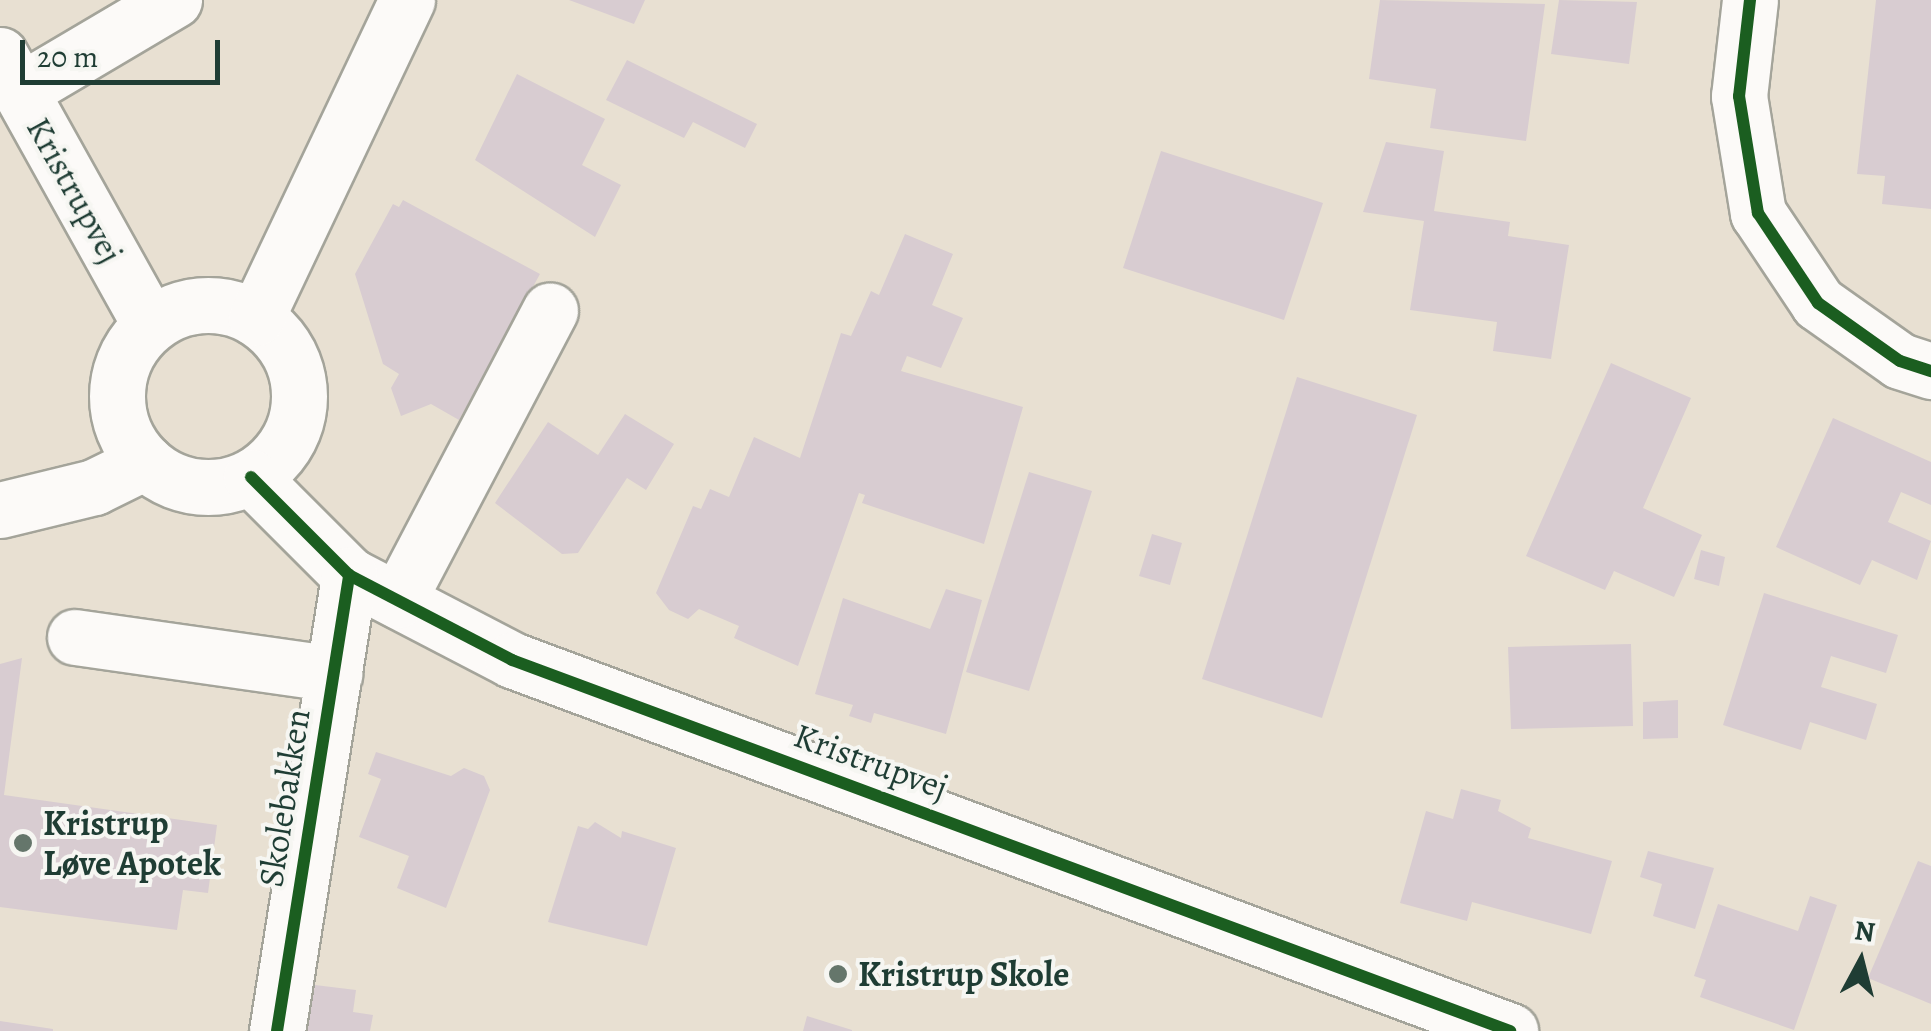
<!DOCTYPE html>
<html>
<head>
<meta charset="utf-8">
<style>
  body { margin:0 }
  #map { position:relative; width:1931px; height:1031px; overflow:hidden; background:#e8e0d2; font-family:Alegreya,serif }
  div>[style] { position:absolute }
  .building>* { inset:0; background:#d8ccd1 }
  .roads { filter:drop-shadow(2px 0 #a4a49a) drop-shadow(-2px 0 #a4a49a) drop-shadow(0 2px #a4a49a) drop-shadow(0 -2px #a4a49a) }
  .minor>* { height:55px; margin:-27.5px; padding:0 27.5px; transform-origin:27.5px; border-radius:27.5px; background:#fcfaf8 }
  .minor>.ring { margin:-27.5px; padding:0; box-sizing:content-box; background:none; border:55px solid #fcfaf8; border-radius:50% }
  .cycleway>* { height:12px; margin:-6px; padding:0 6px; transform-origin:6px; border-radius:6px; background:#1b5e20 }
  .dots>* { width:28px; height:28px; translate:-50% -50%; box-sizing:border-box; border:5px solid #f6f6f2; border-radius:50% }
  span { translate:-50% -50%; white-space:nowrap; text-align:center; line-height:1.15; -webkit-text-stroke:8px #f6f6f2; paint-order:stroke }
  .street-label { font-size:35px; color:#1f3d34 }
  .poi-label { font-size:35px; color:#1f3d34; font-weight:700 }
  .left { translate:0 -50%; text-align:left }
  .north { position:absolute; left:1811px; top:911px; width:100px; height:100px; -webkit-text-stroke:8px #f6f6f2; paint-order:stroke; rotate:7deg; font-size:28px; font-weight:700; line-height:40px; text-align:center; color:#1f3d34 }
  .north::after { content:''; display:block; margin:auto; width:35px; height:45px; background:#1f3d34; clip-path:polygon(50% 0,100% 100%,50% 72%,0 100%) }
  .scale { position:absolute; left:20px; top:40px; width:200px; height:45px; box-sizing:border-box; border:5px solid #1f3d34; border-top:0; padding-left:12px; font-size:30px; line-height:35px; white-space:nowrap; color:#1f3d34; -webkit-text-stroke:8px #f6f6f2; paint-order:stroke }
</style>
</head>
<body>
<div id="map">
  <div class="building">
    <i style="clip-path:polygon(569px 0,645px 0,634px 24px)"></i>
    <i style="clip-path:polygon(1380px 0,1545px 4px,1526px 141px,1430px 128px,1436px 89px,1369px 79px)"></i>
    <i style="clip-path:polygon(1559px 0,1637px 2px,1629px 64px,1551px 54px)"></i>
    <i style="clip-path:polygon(1876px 0,1931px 0,1931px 209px,1882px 204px,1885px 176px,1857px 174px)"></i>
    <i style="clip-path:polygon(627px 60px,757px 124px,745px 148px,693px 122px,684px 138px,606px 100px)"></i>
    <i style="clip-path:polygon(517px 74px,605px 119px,582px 165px,621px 185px,595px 237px,475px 160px)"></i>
    <i style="clip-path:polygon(1386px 142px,1444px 151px,1434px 211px,1510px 222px,1508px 236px,1569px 245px,1551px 359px,1493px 351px,1497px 322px,1410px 310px,1424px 221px,1363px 212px)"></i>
    <i style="clip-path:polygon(1161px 151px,1323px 203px,1284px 320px,1123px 268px)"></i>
    <i style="clip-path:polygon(403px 200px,540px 274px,459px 420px,431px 404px,401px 416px,391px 388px,399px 374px,383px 364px,355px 274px,393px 204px,399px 207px)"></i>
    <i style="clip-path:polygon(905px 234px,953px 254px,932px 305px,963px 318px,941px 368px,907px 356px,901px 371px,1023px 407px,984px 544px,862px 503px,865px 495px,859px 493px,798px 666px,734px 638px,739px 626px,699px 609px,688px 619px,669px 610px,656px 593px,693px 506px,701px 509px,710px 489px,729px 497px,754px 437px,800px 458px,841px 333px,851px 336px,871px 291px,879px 295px)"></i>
    <i style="clip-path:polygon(1611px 363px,1691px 398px,1643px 508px,1702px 535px,1674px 597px,1614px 571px,1605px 590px,1526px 556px)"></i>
    <i style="clip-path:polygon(1297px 377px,1417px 415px,1322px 718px,1202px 679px)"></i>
    <i style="clip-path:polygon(625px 414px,674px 444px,646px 490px,627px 478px,578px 553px,562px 554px,495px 503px,548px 422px,598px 455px)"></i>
    <i style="clip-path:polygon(1833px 418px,1931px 462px,1931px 505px,1901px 492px,1888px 522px,1931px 541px,1917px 580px,1872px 560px,1860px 585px,1776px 547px)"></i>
    <i style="clip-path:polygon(1029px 472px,1092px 491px,1029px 691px,966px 672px)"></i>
    <i style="clip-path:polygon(1152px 534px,1182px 543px,1170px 585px,1139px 576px)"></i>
    <i style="clip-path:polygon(1701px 550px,1725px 557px,1719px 586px,1694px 579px)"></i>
    <i style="clip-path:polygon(946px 589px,982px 600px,946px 734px,874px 713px,871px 723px,849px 716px,853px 705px,815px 694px,843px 598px,930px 629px)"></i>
    <i style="clip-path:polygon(1764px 593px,1898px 635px,1886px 673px,1831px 656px,1821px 687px,1877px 704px,1866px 740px,1810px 722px,1801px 750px,1723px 725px)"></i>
    <i style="clip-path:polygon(1631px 644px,1633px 726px,1511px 729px,1508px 647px)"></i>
    <i style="clip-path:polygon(22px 658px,4px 795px,217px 825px,208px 893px,183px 890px,177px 930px,0 907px,0 664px)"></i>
    <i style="clip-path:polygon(1678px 700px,1678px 738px,1643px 739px,1643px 702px)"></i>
    <i style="clip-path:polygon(376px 752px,451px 776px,464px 768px,484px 776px,490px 790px,446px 908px,397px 888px,409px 856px,359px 837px,381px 779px,368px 774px)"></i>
    <i style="clip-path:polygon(1461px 789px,1501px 800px,1498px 811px,1531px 828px,1528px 838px,1612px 861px,1591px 934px,1472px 902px,1467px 921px,1400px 903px,1426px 811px,1453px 819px)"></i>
    <i style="clip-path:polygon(595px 822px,621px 838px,622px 831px,676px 848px,647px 946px,548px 922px,578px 826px,588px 829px)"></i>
    <i style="clip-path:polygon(1648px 851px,1714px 868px,1695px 929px,1653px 916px,1662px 884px,1640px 877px)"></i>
    <i style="clip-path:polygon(1918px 861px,1931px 866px,1931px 1004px,1868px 978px)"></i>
    <i style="clip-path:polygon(1810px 896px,1837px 905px,1794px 1030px,1700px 997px,1706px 980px,1694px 976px,1718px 904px,1798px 931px)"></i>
    <i style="clip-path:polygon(315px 985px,356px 990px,353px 1012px,373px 1015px,370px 1031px,307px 1031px)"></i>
    <i style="clip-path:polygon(807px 1016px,852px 1030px,852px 1031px,803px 1031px)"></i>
    <i style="clip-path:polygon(0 1021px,53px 1029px,53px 1031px,0 1031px)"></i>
  </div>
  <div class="roads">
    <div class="minor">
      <i style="left:1750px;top:0;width:97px;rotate:96.5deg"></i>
      <i style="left:1739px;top:96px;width:119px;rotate:80.8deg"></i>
      <i style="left:1758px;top:213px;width:108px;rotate:56.3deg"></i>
      <i style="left:1818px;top:303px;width:100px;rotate:35.3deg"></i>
      <i style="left:1900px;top:361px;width:33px;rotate:18deg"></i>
      <i style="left:0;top:55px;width:309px;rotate:60.9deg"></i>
      <i style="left:20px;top:91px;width:179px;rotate:-30.6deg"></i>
      <i class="ring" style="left:117px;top:305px;width:127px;height:127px"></i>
      <i style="left:256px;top:318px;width:352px;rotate:-64.6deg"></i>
      <i style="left:251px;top:477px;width:139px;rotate:45deg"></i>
      <i style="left:349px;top:575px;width:184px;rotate:27.5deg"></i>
      <i style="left:512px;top:660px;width:1065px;rotate:20.39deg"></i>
      <i style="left:0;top:510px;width:97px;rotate:-13.7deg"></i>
      <i style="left:94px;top:487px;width:57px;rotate:-26.1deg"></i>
      <i style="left:398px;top:600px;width:327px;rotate:-62.3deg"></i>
      <i style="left:75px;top:637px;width:262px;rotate:8.1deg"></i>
      <i style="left:277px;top:1031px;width:462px;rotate:-81deg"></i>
    </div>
  </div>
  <div class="cycleway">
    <i style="left:1750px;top:0;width:97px;rotate:96.5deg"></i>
    <i style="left:1739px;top:96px;width:119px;rotate:80.8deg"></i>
    <i style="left:1758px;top:213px;width:108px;rotate:56.3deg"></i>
    <i style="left:1818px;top:303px;width:100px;rotate:35.3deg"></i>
    <i style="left:1900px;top:361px;width:33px;rotate:18deg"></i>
    <i style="left:251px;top:477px;width:139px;rotate:45deg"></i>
    <i style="left:349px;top:575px;width:184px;rotate:27.5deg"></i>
    <i style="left:512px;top:660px;width:1065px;rotate:20.39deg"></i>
    <i style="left:277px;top:1031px;width:462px;rotate:-81deg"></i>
  </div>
  <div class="dots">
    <i style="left:23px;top:843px;background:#65766b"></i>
    <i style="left:838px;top:974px;background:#65766b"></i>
  </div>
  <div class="street-label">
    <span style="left:75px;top:190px;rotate:61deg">Kristrupvej</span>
    <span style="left:871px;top:761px;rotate:20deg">Kristrupvej</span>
    <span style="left:284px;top:798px;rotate:-81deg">Skolebakken</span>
  </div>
  <div class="poi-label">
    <span class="left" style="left:43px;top:843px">Kristrup<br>Løve Apotek</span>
    <span class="left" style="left:858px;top:974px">Kristrup Skole</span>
  </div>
  <div class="north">N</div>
  <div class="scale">20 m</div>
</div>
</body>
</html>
